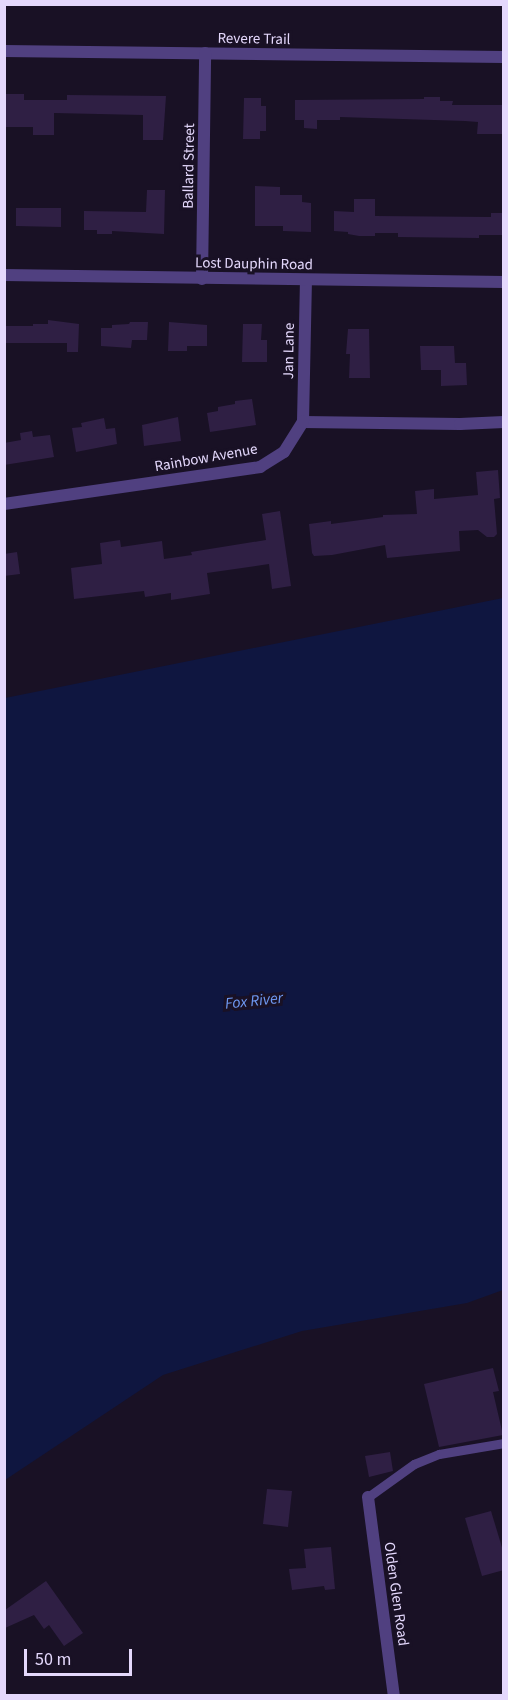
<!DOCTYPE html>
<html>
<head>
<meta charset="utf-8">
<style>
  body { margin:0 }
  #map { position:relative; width:508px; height:1700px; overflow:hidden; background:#191125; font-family:"Source Sans 3",sans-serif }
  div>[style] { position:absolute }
  .water>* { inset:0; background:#0f1640 }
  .building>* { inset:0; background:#2f1f44 }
  .service>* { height:9px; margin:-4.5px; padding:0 4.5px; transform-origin:4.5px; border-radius:4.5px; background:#504080 }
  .minor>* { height:12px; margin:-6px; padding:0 6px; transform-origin:6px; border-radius:6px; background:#504080 }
  .tertiary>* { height:12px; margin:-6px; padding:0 6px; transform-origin:6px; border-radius:6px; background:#504080 }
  span { translate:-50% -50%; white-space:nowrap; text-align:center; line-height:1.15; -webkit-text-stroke:6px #191125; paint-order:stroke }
  .street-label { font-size:15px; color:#e4d8fc }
  .water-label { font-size:16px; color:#6f99f3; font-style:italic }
  .frame { position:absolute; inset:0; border:6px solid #e4d8fc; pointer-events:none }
  .scale { position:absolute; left:24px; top:1649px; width:108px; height:27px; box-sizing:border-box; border:3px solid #e4d8fc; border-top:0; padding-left:8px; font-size:18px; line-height:21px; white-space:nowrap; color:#e4d8fc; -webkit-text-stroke:4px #191125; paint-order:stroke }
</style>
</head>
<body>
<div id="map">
  <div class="water">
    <i style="clip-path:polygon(503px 598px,503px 1290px,467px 1303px,302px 1331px,163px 1375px,5px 1480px,5px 698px)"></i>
  </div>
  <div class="building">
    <i style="clip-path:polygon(4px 94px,24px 94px,24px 100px,67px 100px,67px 95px,166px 96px,163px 140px,143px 140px,143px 115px,54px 113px,54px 135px,33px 135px,33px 127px,4px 127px)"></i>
    <i style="clip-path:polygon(424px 97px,440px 97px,440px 101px,453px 101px,452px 105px,504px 105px,503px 134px,477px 134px,478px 122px,465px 121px,340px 117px,340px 120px,317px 120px,317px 129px,304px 128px,304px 120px,295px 120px,295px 100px,424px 99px)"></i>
    <i style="clip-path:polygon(244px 98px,261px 98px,261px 106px,266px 106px,266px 131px,260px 131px,260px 139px,243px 139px)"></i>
    <i style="clip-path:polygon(255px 186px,280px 187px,280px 195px,302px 195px,302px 202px,311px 203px,311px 232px,283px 231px,283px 226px,255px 226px)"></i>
    <i style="clip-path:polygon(147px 190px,165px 190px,164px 234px,112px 231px,112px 234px,97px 234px,97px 230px,84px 230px,84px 211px,146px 212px)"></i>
    <i style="clip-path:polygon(354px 199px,375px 199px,375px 216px,491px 217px,491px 213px,504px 213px,504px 235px,479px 235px,479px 238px,398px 237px,398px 233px,375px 233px,375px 236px,359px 236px,348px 234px,348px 232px,334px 231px,334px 211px,354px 212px)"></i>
    <i style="clip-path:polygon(16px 208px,61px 208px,61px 227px,16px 226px)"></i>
    <i style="clip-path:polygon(48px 320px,79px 324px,78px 352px,67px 352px,67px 343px,4px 343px,4px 326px,33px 326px,33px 324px,48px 324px)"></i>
    <i style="clip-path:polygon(130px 322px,148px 322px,147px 340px,132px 340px,131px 348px,101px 346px,101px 328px,112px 328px,112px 325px,129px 324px)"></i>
    <i style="clip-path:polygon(169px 322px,207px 325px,207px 346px,187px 346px,187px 351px,168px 351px)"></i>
    <i style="clip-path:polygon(243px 324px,262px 324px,261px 340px,267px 340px,267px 362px,242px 362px)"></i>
    <i style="clip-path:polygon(348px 329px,369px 329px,370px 378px,349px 378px,350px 354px,346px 354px)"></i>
    <i style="clip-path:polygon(420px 346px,454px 346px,455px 363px,466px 363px,467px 385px,441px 386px,441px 370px,421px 370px)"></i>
    <i style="clip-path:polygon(252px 399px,256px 425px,210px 432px,207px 413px,218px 411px,218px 407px,235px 404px,235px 401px)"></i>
    <i style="clip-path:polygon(178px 417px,181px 441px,144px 446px,142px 425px)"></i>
    <i style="clip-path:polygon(104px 418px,106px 429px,115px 428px,117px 444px,76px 452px,72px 428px,82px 427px,81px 423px)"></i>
    <i style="clip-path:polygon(32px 431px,33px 437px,50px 435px,54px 457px,4px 465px,4px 443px,21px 440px,20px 433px)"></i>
    <i style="clip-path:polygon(498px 470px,500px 498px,494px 499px,497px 534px,494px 537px,487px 537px,478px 530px,459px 531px,460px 551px,428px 554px,387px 558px,385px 545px,332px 555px,314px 556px,312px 553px,309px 524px,331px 521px,331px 524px,383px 517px,383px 515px,417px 514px,415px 491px,434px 489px,434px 499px,478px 495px,476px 472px)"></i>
    <i style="clip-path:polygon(280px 511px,291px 586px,272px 589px,269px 564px,207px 573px,210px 594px,171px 600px,171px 593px,145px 597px,144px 591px,74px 599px,71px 568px,102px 564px,100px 543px,120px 540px,121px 547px,162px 541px,164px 559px,192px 555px,191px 552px,266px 540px,262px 514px)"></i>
    <i style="clip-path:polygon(17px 552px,20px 574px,4px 576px,4px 554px)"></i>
    <i style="clip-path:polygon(493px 1368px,499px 1391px,493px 1392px,503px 1435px,439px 1447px,424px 1384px)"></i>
    <i style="clip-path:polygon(390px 1452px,393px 1471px,369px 1477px,365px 1456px)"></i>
    <i style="clip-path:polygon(267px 1489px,292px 1491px,288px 1527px,263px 1524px)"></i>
    <i style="clip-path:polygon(491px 1511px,504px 1554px,504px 1570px,482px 1576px,465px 1518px)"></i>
    <i style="clip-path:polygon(331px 1547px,335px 1589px,325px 1590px,324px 1586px,292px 1590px,289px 1569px,306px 1568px,304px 1549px)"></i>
    <i style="clip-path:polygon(46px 1581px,83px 1633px,64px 1646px,49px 1625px,44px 1629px,34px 1615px,5px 1628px,5px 1610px)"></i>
  </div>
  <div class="service">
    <i style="left:368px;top:1497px;width:57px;rotate:-35.7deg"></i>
    <i style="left:414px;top:1464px;width:27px;rotate:-22deg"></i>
    <i style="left:439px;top:1454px;width:66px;rotate:-9.6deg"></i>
  </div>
  <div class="minor">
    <i style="left:4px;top:51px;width:500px;rotate:0.69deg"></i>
    <i style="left:202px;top:279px;width:226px;rotate:-89.2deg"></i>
    <i style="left:303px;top:422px;width:157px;rotate:0.7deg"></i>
    <i style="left:460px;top:424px;width:44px;rotate:-2.6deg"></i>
    <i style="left:303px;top:422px;width:142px;rotate:-88.8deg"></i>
    <i style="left:4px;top:504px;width:259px;rotate:-8.2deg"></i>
    <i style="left:260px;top:467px;width:28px;rotate:-32deg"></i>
    <i style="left:284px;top:452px;width:36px;rotate:-58deg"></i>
    <i style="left:368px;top:1497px;width:201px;rotate:82.6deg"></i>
  </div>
  <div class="tertiary">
    <i style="left:4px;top:275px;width:500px;rotate:0.8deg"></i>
  </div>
  <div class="street-label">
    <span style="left:254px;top:39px;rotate:1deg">Revere Trail</span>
    <span style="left:189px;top:166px;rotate:-89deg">Ballard Street</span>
    <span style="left:254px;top:264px;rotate:1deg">Lost Dauphin Road</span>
    <span style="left:289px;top:351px;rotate:-89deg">Jan Lane</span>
    <span style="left:206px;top:458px;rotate:-10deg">Rainbow Avenue</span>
    <span style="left:396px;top:1594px;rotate:82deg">Olden Glen Road</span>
  </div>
  <div class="water-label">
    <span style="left:254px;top:1001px;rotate:-6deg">Fox River</span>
  </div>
  <div class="frame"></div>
  <div class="scale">50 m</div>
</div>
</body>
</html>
